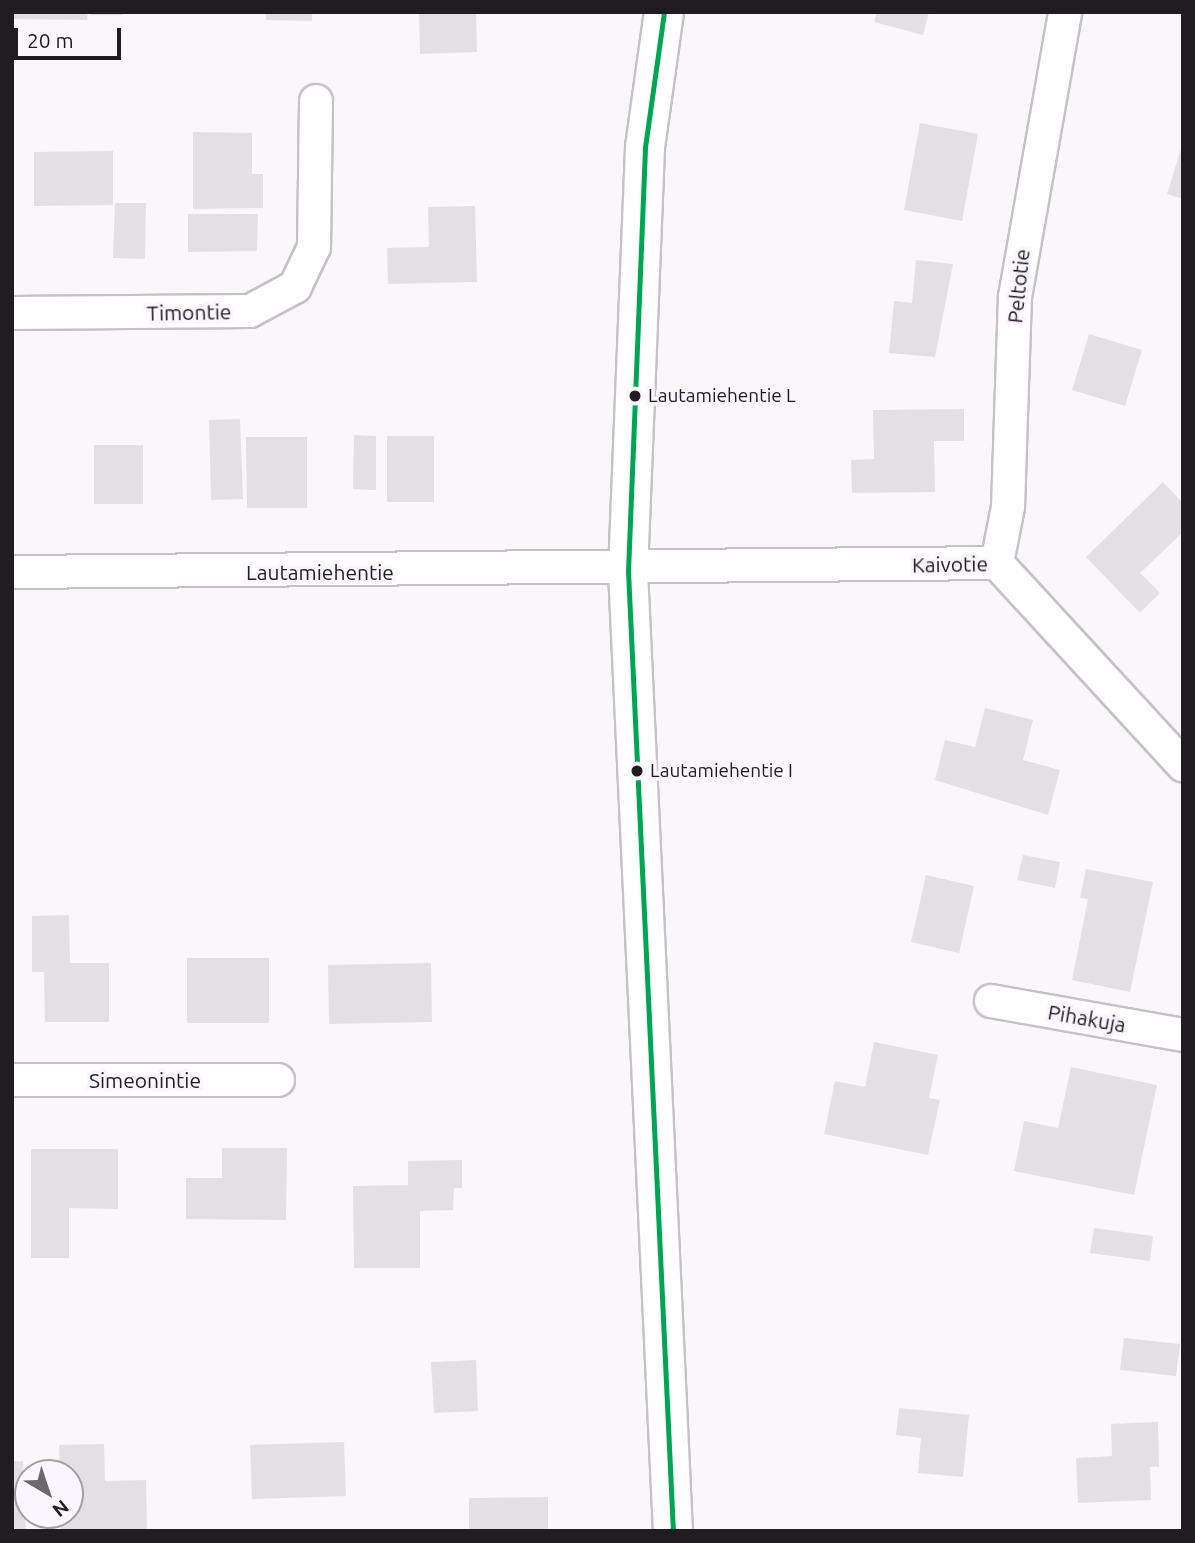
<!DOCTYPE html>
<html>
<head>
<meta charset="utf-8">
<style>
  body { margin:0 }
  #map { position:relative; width:1195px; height:1543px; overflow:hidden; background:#faf7fb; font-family:Ubuntu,sans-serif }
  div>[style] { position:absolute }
  .building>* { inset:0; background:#e3e0e4 }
  .roads { filter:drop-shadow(2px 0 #c4c2c5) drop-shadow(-2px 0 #c4c2c5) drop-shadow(0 2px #c4c2c5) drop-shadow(0 -2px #c4c2c5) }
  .minor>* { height:32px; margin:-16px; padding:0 16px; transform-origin:16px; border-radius:16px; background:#fefefe }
  .tertiary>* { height:38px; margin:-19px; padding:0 19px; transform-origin:19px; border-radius:19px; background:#fefefe }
  .bus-1>* { height:5px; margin:-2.5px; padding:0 2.5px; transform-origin:2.5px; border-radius:2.5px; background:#00a651 }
  .dots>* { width:19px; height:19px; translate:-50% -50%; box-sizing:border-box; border:4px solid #fbf5fd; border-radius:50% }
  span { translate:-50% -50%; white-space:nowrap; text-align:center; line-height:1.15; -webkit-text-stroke:7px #fbf5fd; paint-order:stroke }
  .bus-label { font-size:19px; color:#1f1d20 }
  .left { translate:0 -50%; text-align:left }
  .street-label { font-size:21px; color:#1f1d20 }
  .frame { position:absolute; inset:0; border:14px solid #1f1d20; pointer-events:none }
  .north { position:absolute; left:14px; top:1459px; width:70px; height:70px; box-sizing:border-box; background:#fbf5fd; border:2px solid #a39fa5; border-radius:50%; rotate:141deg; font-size:19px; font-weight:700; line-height:28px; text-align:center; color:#1f1d20 }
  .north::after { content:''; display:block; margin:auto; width:24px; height:32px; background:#6c696d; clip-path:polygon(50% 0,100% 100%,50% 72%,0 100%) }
  .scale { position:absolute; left:14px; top:28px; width:107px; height:32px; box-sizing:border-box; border:4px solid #1f1d20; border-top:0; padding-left:9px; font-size:21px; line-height:24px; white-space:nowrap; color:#1f1d20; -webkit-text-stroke:5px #fbf5fd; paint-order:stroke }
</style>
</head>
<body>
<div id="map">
  <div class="building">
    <i style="clip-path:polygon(13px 12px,88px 12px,87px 20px,13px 19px)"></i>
    <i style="clip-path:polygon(90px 12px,124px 12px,123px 15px,90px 15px)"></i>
    <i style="clip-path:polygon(266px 12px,312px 12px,312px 21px,266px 20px)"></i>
    <i style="clip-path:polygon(419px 12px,476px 12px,477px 52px,420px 54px)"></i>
    <i style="clip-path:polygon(877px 12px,929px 12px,923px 35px,874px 22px)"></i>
    <i style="clip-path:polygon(920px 123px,978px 134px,962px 221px,904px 210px)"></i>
    <i style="clip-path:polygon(193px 132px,252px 133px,252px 174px,263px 174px,263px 208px,193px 209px)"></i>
    <i style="clip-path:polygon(1182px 146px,1183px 146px,1183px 199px,1167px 194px)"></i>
    <i style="clip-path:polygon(113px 151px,113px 205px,34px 206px,34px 152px)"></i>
    <i style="clip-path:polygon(115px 203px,146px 203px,145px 259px,113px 258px)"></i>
    <i style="clip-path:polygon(475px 206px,477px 282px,388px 284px,387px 248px,429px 247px,428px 207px)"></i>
    <i style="clip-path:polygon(188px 214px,258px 214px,257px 251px,188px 252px)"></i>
    <i style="clip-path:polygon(916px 260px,953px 264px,935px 357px,889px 353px,894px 301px,912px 303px)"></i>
    <i style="clip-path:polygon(1089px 334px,1142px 350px,1125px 406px,1072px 390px)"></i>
    <i style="clip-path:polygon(964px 409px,964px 441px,934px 441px,935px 492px,852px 493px,851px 460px,874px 459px,873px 410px)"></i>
    <i style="clip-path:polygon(240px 419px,243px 499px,211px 500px,209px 420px)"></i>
    <i style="clip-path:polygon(354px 435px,376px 436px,376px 490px,353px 489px)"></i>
    <i style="clip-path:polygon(387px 436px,434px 436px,434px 502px,387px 502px)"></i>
    <i style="clip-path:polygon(246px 437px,307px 437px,307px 508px,247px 508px)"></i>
    <i style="clip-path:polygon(94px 445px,143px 445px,143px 504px,94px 504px)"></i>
    <i style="clip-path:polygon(1163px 482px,1183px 503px,1183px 532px,1140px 573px,1160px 593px,1140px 613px,1086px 557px)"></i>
    <i style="clip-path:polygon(985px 708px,1033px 720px,1023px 760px,1060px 770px,1048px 815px,935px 780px,945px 740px,975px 747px)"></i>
    <i style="clip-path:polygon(1023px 855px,1060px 862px,1055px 888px,1017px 880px)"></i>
    <i style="clip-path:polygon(1086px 869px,1153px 882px,1130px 992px,1072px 980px,1088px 899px,1080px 898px)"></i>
    <i style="clip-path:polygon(926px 875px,974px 886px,959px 953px,911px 942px)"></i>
    <i style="clip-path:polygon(69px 915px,70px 963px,109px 963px,109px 1022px,45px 1022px,44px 972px,32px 972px,32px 916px)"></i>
    <i style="clip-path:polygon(187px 958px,269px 958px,269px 1023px,187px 1023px)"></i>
    <i style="clip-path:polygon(431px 963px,432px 1022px,329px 1024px,328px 965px)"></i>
    <i style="clip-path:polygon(874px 1042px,938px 1055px,929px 1098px,940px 1100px,928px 1155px,824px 1134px,835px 1081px,865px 1087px)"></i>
    <i style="clip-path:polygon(1071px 1067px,1157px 1085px,1134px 1195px,1014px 1171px,1024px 1121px,1058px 1128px)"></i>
    <i style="clip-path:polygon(222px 1148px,287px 1148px,286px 1220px,186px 1219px,186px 1178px,222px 1178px)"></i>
    <i style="clip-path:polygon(31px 1149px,118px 1149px,118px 1209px,69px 1208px,69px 1258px,31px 1258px)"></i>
    <i style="clip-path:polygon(462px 1160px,462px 1188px,454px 1188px,453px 1210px,420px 1211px,420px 1268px,354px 1268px,353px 1186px,408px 1185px,408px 1161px)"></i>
    <i style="clip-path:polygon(1094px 1228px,1153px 1236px,1150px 1261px,1090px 1253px)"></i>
    <i style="clip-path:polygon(1124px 1338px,1180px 1344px,1176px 1376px,1120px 1370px)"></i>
    <i style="clip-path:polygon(476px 1360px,478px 1411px,434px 1413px,431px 1362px)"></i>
    <i style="clip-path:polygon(899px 1408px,969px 1415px,963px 1477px,918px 1473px,921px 1438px,896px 1435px)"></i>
    <i style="clip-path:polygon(1158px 1422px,1159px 1467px,1150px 1467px,1151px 1500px,1078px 1503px,1076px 1458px,1112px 1456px,1111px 1424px)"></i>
    <i style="clip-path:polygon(344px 1442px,346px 1496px,252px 1499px,250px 1445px)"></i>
    <i style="clip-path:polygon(104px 1444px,105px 1481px,146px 1480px,147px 1529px,61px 1531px,61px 1515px,70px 1515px,70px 1473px,60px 1473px,59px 1445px)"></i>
    <i style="clip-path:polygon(12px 1461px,23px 1461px,26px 1531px,12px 1531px)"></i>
    <i style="clip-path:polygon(548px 1497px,548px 1531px,469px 1531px,469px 1498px)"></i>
  </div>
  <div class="roads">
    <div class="minor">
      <i style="left:12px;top:313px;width:238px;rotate:-0.5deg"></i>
      <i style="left:250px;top:311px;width:51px;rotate:-28.1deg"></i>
      <i style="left:295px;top:287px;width:44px;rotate:-64.6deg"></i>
      <i style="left:314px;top:247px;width:146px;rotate:-89.2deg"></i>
      <i style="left:997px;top:563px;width:57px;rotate:-78.9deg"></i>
      <i style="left:1008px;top:507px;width:210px;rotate:-88.1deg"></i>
      <i style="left:1015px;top:297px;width:289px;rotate:-80deg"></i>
      <i style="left:12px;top:572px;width:985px;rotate:-0.52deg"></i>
      <i style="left:997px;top:563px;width:275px;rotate:47.4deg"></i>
      <i style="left:991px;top:1001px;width:195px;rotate:10deg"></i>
      <i style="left:12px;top:1080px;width:266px"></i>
    </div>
    <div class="tertiary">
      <i style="left:664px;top:12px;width:137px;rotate:98deg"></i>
      <i style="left:645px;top:148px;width:423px;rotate:92.3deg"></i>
      <i style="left:628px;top:571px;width:961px;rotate:87.32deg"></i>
    </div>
  </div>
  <div class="bus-1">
    <i style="left:664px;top:12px;width:137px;rotate:98deg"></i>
    <i style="left:645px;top:148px;width:423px;rotate:92.3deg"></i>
    <i style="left:628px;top:571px;width:961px;rotate:87.32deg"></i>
  </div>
  <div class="dots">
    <i style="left:635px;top:396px;background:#1f1d20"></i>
    <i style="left:637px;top:771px;background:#1f1d20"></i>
  </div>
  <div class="bus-label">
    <span class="left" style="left:648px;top:396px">Lautamiehentie L</span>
    <span class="left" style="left:650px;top:771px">Lautamiehentie I</span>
  </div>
  <div class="street-label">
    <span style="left:1018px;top:286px;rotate:-84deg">Peltotie</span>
    <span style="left:189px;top:312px;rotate:-1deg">Timontie</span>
    <span style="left:950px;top:564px;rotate:-1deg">Kaivotie</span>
    <span style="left:320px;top:572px">Lautamiehentie</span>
    <span style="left:1087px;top:1018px;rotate:10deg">Pihakuja</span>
    <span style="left:145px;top:1080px">Simeonintie</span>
  </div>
  <div class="frame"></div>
  <div class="north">N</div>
  <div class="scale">20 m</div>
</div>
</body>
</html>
